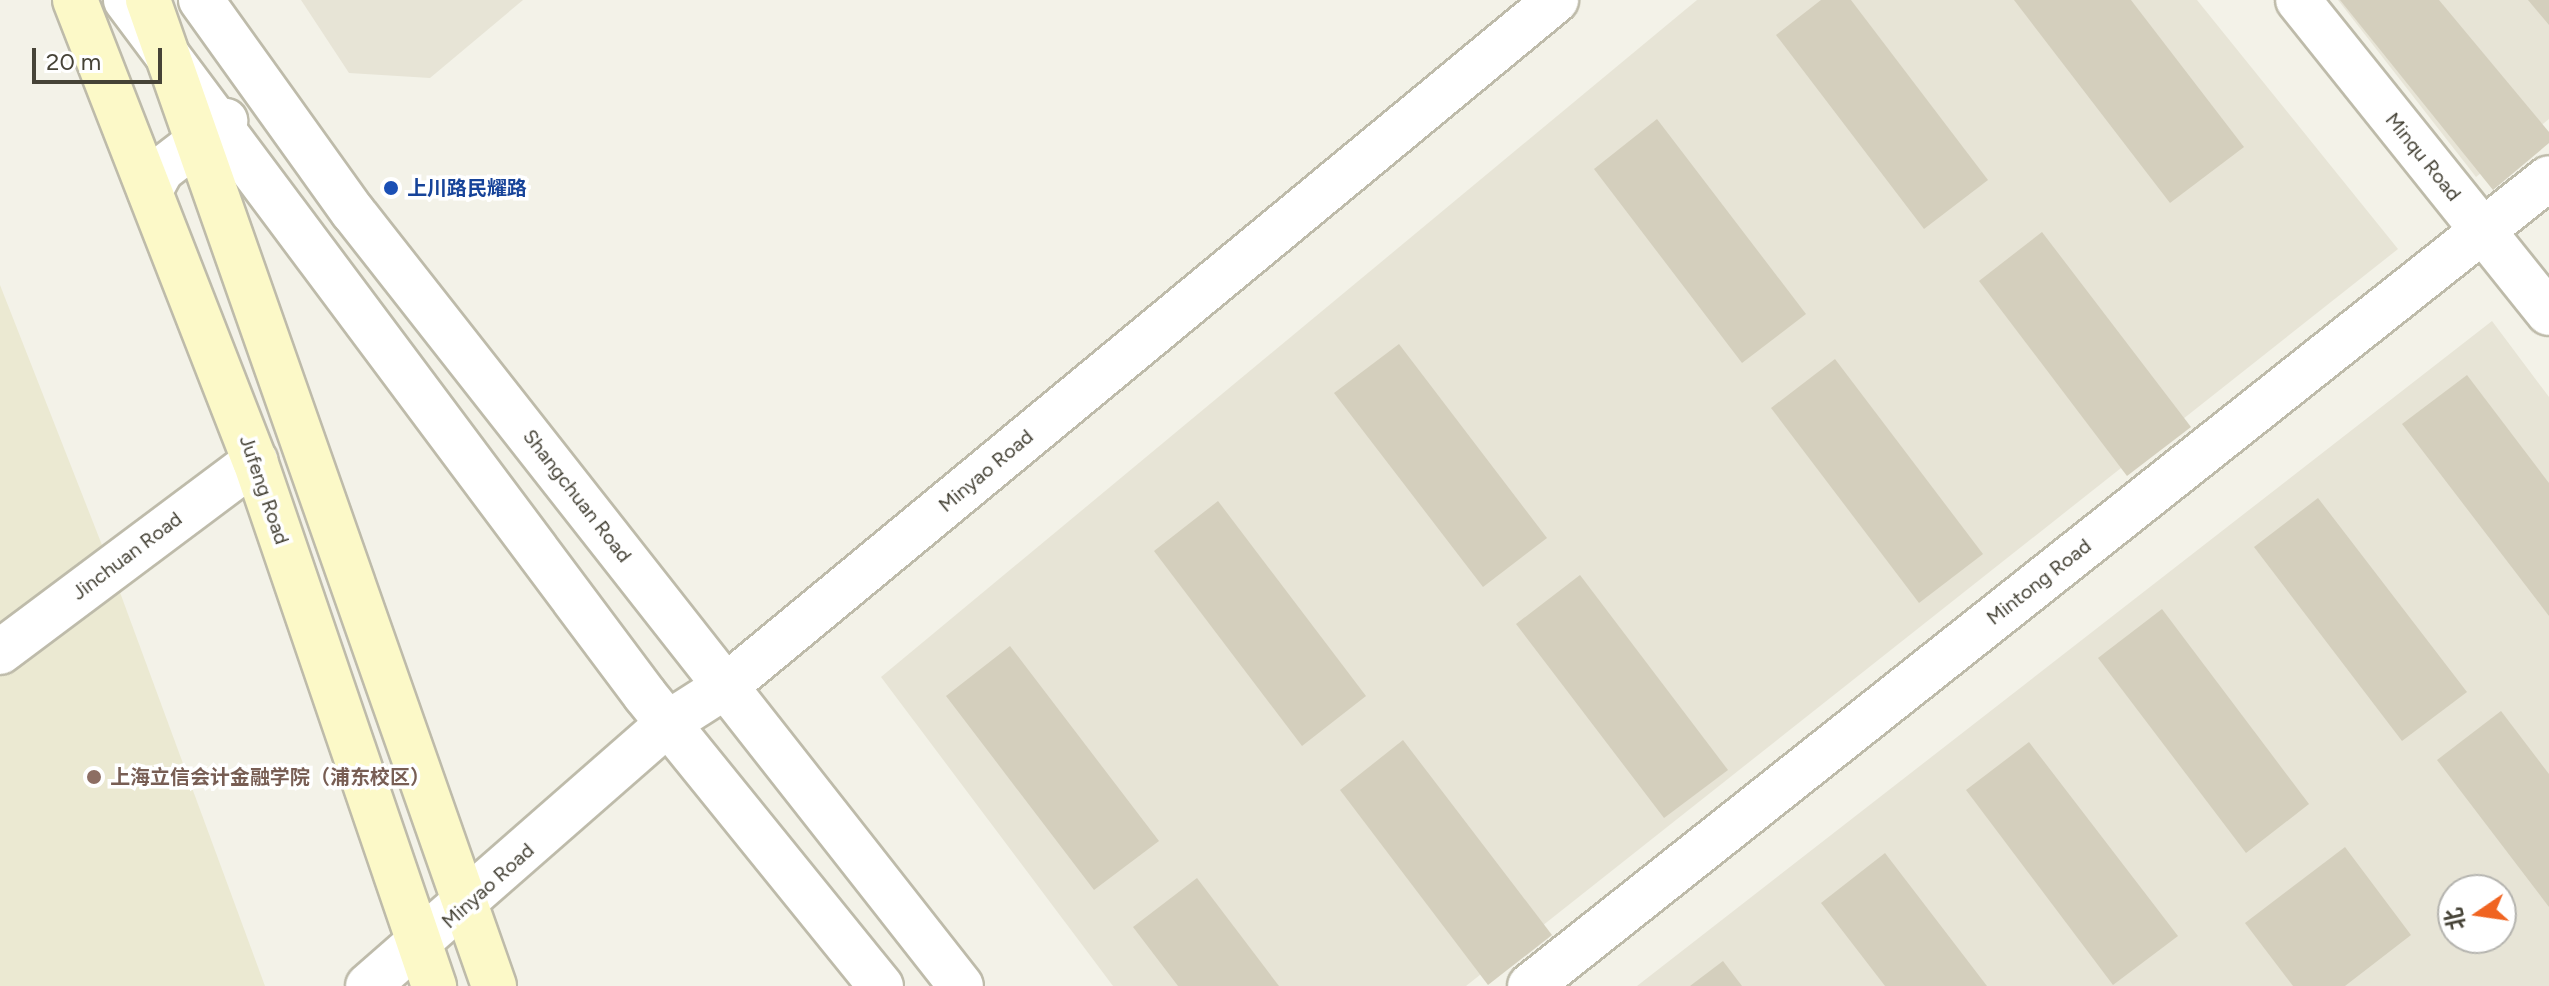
<!DOCTYPE html>
<html>
<head>
<meta charset="utf-8">
<style>
  body { margin:0 }
  #map { position:relative; width:2549px; height:986px; overflow:hidden; background:#f3f2e8; font-family:Figtree,"Noto Sans SC",sans-serif }
  div>[style] { position:absolute }
  .residential>* { inset:0; background:#e7e4d6 }
  .education>* { inset:0; background:#ebe9d2 }
  .building>* { inset:0; background:#d4cfbd }
  .roads { filter:drop-shadow(2px 0 #bebbaa) drop-shadow(-2px 0 #bebbaa) drop-shadow(0 2px #bebbaa) drop-shadow(0 -2px #bebbaa) }
  .minor>* { height:44px; margin:-22px; padding:0 22px; transform-origin:22px; border-radius:22px; background:#fff }
  .tertiary>* { height:44px; margin:-22px; padding:0 22px; transform-origin:22px; border-radius:22px; background:#fff }
  .secondary>* { height:44px; margin:-22px; padding:0 22px; transform-origin:22px; border-radius:22px; background:#fcf9c8 }
  .dots>* { width:22px; height:22px; translate:-50% -50%; box-sizing:border-box; border:4px solid #fff; border-radius:50% }
  span { translate:-50% -50%; white-space:nowrap; text-align:center; line-height:1.15; -webkit-text-stroke:7px #fff; paint-order:stroke }
  .street-label { font-size:20px; color:#464337 }
  .transit-label { font-size:20px; color:#164399; font-weight:700 }
  .left { translate:0 -50%; text-align:left }
  .education-label { font-size:20px; color:#785e54; font-weight:700 }
  .north { position:absolute; left:2437px; top:874px; width:80px; height:80px; box-sizing:border-box; background:#fff; border:2px solid #b5b4af; border-radius:50%; rotate:257deg; font-size:22px; font-weight:700; line-height:32px; text-align:center; color:#464337 }
  .north::after { content:''; display:block; margin:auto; width:28px; height:36px; background:#f06421; clip-path:polygon(50% 0,100% 100%,50% 72%,0 100%) }
  .scale { position:absolute; left:32px; top:48px; width:130px; height:36px; box-sizing:border-box; border:4px solid #464337; border-top:0; padding-left:10px; font-size:24px; line-height:28px; white-space:nowrap; color:#464337; -webkit-text-stroke:6px #fff; paint-order:stroke }
</style>
</head>
<body>
<div id="map">
  <div class="residential">
    <i style="clip-path:polygon(301px 0,523px 0,430px 78px,349px 73px)"></i>
    <i style="clip-path:polygon(1697px 0,2197px 0,2398px 249px,1466px 986px,1113px 986px,881px 677px)"></i>
    <i style="clip-path:polygon(2338px 0,2549px 0,2549px 119px,2476px 177px)"></i>
    <i style="clip-path:polygon(evenodd,2492px 321px,2549px 397px,2549px 986px,1637px 986px,2492px 321px,2453px 890px,2501px 890px,2501px 938px,2453px 938px,2453px 890px)"></i>
  </div>
  <div class="education">
    <i style="clip-path:polygon(0 285px,111px 568px,265px 986px,0 986px)"></i>
  </div>
  <div class="building">
    <i style="clip-path:polygon(1821px 0,1851px 0,1988px 180px,1924px 229px,1776px 35px)"></i>
    <i style="clip-path:polygon(2014px 0,2131px 0,2244px 147px,2170px 203px)"></i>
    <i style="clip-path:polygon(2340px 0,2439px 0,2549px 132px,2549px 143px,2493px 190px)"></i>
    <i style="clip-path:polygon(2528px 0,2549px 0,2549px 25px)"></i>
    <i style="clip-path:polygon(1657px 119px,1806px 314px,1742px 363px,1594px 169px)"></i>
    <i style="clip-path:polygon(2042px 232px,2191px 427px,2127px 476px,1979px 281px)"></i>
    <i style="clip-path:polygon(1399px 344px,1547px 538px,1483px 587px,1334px 393px)"></i>
    <i style="clip-path:polygon(1835px 359px,1983px 554px,1919px 603px,1771px 408px)"></i>
    <i style="clip-path:polygon(2467px 375px,2549px 483px,2549px 616px,2402px 424px)"></i>
    <i style="clip-path:polygon(2318px 498px,2467px 692px,2402px 741px,2254px 547px)"></i>
    <i style="clip-path:polygon(1218px 501px,1366px 696px,1302px 746px,1154px 551px)"></i>
    <i style="clip-path:polygon(1580px 575px,1728px 770px,1664px 818px,1516px 624px)"></i>
    <i style="clip-path:polygon(2162px 609px,2309px 804px,2246px 853px,2098px 658px)"></i>
    <i style="clip-path:polygon(1010px 646px,1159px 841px,1094px 890px,946px 696px)"></i>
    <i style="clip-path:polygon(2501px 711px,2549px 774px,2549px 907px,2437px 760px)"></i>
    <i style="clip-path:polygon(1403px 740px,1552px 935px,1488px 985px,1340px 790px)"></i>
    <i style="clip-path:polygon(2029px 742px,2178px 936px,2113px 985px,1966px 790px)"></i>
    <i style="clip-path:polygon(2345px 847px,2411px 935px,2345px 986px,2293px 986px,2245px 923px)"></i>
    <i style="clip-path:polygon(1885px 853px,1987px 986px,1885px 986px,1821px 903px)"></i>
    <i style="clip-path:polygon(1197px 878px,1279px 986px,1178px 986px,1133px 927px)"></i>
    <i style="clip-path:polygon(1723px 961px,1742px 986px,1690px 986px)"></i>
  </div>
  <div class="roads">
    <div class="minor">
      <i style="left:2298px;top:0;width:401px;rotate:51.3deg"></i>
      <i style="left:0;top:652px;width:319px;rotate:-36.8deg"></i>
      <i style="left:368px;top:986px;width:399px;rotate:-41.2deg"></i>
      <i style="left:668px;top:723px;width:69px;rotate:-32.5deg"></i>
      <i style="left:1530px;top:986px;width:1300px;rotate:-38.41deg"></i>
    </div>
    <div class="tertiary">
      <i style="left:126px;top:0;width:867px;rotate:53.25deg"></i>
      <i style="left:645px;top:695px;width:375px;rotate:51deg"></i>
      <i style="left:201px;top:0;width:261px;rotate:54.4deg"></i>
      <i style="left:353px;top:212px;width:984px;rotate:51.85deg"></i>
      <i style="left:150px;top:191px;width:24px;rotate:-62deg"></i>
      <i style="left:161px;top:170px;width:81px;rotate:-37.4deg"></i>
      <i style="left:726px;top:686px;width:1077px;rotate:-39.57deg"></i>
    </div>
    <div class="secondary">
      <i style="left:75px;top:0;width:495px;rotate:68.7deg"></i>
      <i style="left:255px;top:461px;width:555px;rotate:71.17deg"></i>
      <i style="left:148px;top:0;width:1045px;rotate:70.66deg"></i>
    </div>
  </div>
  <div class="dots">
    <i style="left:391px;top:188px;background:#1a4fb4"></i>
    <i style="left:94px;top:777px;background:#8d6e63"></i>
  </div>
  <div class="street-label">
    <span style="left:2423px;top:157px;rotate:51deg">Minqu Road</span>
    <span style="left:986px;top:471px;rotate:-40deg">Minyao Road</span>
    <span style="left:264px;top:490px;rotate:71deg">Jufeng Road</span>
    <span style="left:577px;top:496px;rotate:52deg">Shangchuan Road</span>
    <span style="left:127px;top:556px;rotate:-37deg">Jinchuan Road</span>
    <span style="left:2039px;top:582px;rotate:-38deg">Mintong Road</span>
    <span style="left:488px;top:886px;rotate:-42deg">Minyao Road</span>
  </div>
  <div class="transit-label">
    <span class="left" style="left:407px;top:188px">上川路民耀路</span>
  </div>
  <div class="education-label">
    <span class="left" style="left:110px;top:777px">上海立信会计金融学院（浦东校区）</span>
  </div>
  <div class="north">北</div>
  <div class="scale">20 m</div>
</div>
</body>
</html>
